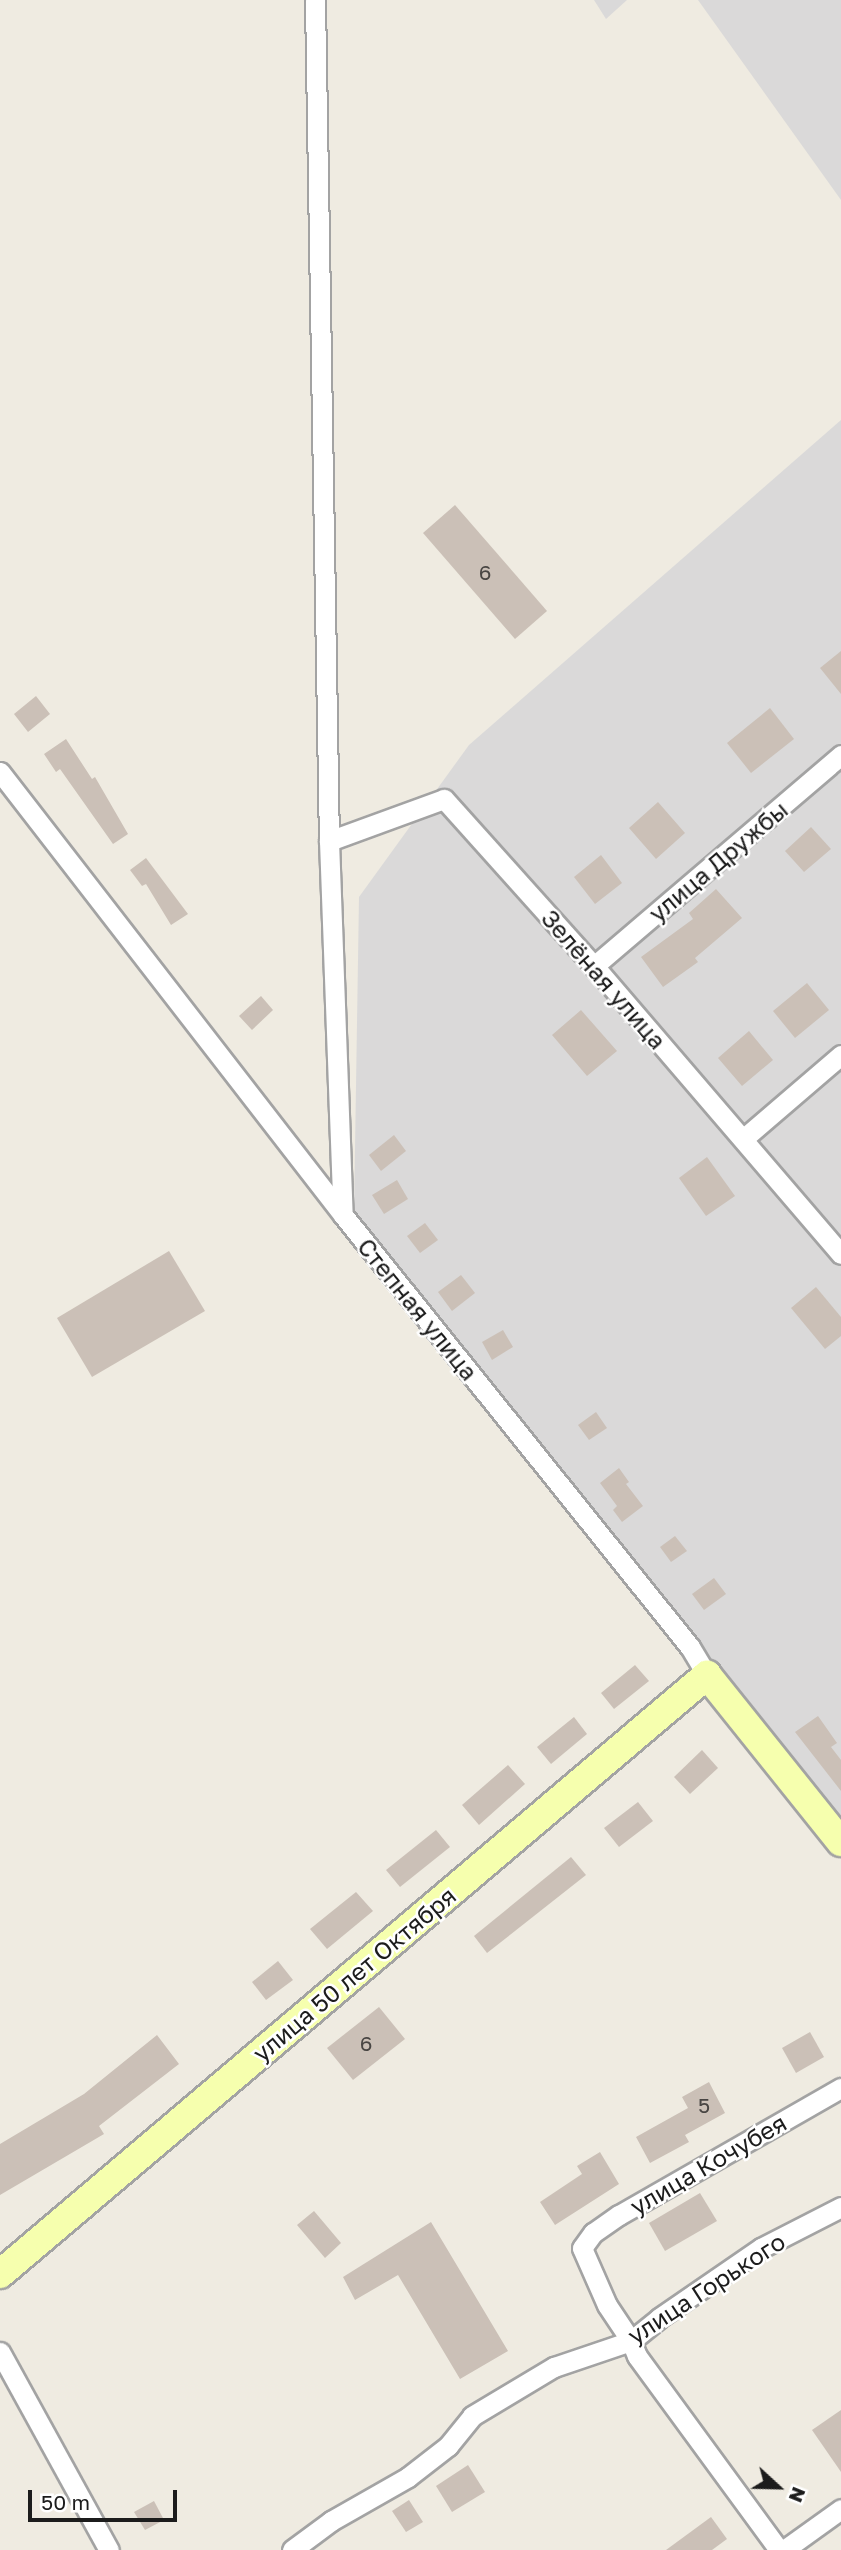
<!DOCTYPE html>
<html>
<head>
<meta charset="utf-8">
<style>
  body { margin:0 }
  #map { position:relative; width:841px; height:2550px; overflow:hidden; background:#efebe1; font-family:"Golos Text",sans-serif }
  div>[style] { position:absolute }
  .residential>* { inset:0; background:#dad9d9 }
  .building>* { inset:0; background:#cbc0b7 }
  .roads { filter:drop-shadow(2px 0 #a3a3a3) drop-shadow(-2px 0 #a3a3a3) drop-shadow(0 2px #a3a3a3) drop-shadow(0 -2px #a3a3a3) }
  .street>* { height:19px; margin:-9.5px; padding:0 9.5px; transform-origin:9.5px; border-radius:9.5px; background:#fff }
  .secondary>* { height:28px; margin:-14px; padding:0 14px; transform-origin:14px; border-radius:14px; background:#f6ffae }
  span { translate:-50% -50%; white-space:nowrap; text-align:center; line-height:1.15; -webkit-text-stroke:5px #fff; paint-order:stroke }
  .number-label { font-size:21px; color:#484543 }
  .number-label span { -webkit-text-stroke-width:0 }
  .street-label { font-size:24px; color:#1c1c1c }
  .north { position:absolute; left:743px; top:2452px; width:70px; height:70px; -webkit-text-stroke:5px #fff; paint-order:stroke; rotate:112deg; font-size:19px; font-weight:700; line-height:28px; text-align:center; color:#1c1c1c }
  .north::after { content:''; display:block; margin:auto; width:24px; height:32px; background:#1c1c1c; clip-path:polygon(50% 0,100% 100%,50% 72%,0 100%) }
  .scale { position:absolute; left:28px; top:2490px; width:149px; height:32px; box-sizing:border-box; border:4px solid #1c1c1c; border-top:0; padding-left:9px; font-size:21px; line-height:24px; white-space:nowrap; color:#1c1c1c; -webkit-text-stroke:5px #fff; paint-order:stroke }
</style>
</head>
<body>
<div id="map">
  <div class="residential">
    <i style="clip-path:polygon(594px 0,627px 0,606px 19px)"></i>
    <i style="clip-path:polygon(698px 0,841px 0,841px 200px)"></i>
    <i style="clip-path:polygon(841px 420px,841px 1823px,354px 1212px,359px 897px,469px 745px)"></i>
  </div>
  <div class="building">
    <i style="clip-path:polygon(455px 505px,547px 611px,515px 639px,423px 533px)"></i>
    <i style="clip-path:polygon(841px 651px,841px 694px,820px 668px)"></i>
    <i style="clip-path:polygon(36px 696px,50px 714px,28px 732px,14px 714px)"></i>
    <i style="clip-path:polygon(770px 708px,794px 739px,751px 773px,727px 743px)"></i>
    <i style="clip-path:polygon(66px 739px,92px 779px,95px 777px,128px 834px,113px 844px,60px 769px,56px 772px,44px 754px)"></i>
    <i style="clip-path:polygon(658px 802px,685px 833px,656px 859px,629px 828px)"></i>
    <i style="clip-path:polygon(811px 827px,831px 849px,804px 872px,785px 851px)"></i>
    <i style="clip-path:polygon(601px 855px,622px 883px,595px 904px,574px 877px)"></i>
    <i style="clip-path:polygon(146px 858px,188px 914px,171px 925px,146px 884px,142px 886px,130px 870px)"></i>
    <i style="clip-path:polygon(716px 889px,742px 918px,695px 958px,698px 962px,663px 987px,641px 957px,693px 919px,689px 913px)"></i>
    <i style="clip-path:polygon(807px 983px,829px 1010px,795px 1038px,773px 1011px)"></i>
    <i style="clip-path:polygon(261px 996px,273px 1010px,252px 1030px,239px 1016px)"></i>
    <i style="clip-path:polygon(581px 1010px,617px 1051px,587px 1076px,552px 1035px)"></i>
    <i style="clip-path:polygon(749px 1031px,773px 1060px,742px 1086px,718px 1058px)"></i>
    <i style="clip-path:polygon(394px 1135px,406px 1151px,381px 1171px,369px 1155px)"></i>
    <i style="clip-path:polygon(707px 1157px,735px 1196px,706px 1216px,679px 1178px)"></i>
    <i style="clip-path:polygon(397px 1180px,408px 1199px,384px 1214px,372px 1195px)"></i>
    <i style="clip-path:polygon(425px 1223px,438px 1240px,420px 1253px,407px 1236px)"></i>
    <i style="clip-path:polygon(169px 1251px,205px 1311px,92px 1377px,57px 1318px)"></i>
    <i style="clip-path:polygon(461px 1275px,475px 1293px,452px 1311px,438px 1292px)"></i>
    <i style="clip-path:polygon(816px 1287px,841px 1317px,841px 1336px,825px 1349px,791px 1308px)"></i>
    <i style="clip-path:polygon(503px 1330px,513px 1347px,492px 1360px,482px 1342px)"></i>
    <i style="clip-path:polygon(596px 1412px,607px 1428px,589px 1440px,578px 1425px)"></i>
    <i style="clip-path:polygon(619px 1468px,629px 1482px,626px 1484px,643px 1506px,622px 1522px,613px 1510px,617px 1506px,600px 1483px)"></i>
    <i style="clip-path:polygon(675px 1536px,687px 1551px,671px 1562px,660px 1547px)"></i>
    <i style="clip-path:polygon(714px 1578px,726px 1594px,704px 1610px,692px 1594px)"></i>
    <i style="clip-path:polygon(635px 1665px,649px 1681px,614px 1709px,601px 1693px)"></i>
    <i style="clip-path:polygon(818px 1716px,837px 1743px,831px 1747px,841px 1760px,841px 1791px,795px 1732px)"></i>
    <i style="clip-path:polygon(574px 1717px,587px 1734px,551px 1764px,537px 1747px)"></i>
    <i style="clip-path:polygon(702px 1750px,718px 1768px,690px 1794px,674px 1777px)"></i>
    <i style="clip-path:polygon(508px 1765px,525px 1784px,479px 1825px,462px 1805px)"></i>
    <i style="clip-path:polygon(638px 1802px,653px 1821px,619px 1847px,604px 1828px)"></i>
    <i style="clip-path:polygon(436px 1830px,450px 1847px,400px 1887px,386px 1870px)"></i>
    <i style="clip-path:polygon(571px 1857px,586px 1875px,487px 1953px,474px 1936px)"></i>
    <i style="clip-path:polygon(356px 1892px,373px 1911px,327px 1949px,310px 1929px)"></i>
    <i style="clip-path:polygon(278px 1961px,293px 1980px,266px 2000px,252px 1982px)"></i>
    <i style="clip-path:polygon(379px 2007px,405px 2039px,353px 2080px,327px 2048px)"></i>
    <i style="clip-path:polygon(810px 2032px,824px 2057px,796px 2073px,782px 2048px)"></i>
    <i style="clip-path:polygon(157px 2035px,179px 2064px,99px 2126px,104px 2134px,0 2195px,0 2144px,84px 2094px)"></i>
    <i style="clip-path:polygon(709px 2082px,725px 2113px,685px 2135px,689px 2142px,650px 2163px,636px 2137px,688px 2108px,682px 2097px)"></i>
    <i style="clip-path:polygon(600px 2152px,619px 2184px,555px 2225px,540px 2202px,582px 2174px,577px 2166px)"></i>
    <i style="clip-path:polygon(700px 2193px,717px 2221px,665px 2251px,649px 2223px)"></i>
    <i style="clip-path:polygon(314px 2211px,341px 2243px,325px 2258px,297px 2225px)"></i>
    <i style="clip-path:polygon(431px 2222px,508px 2351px,460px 2379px,398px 2275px,355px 2300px,343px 2277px)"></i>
    <i style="clip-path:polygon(841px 2410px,841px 2472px,812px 2430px)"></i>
    <i style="clip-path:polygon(468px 2465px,485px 2492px,452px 2512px,436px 2486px)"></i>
    <i style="clip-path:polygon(409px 2500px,423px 2522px,406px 2532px,392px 2511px)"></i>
    <i style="clip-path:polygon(154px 2501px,164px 2520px,145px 2530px,134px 2512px)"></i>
    <i style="clip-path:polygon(711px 2517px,727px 2539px,712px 2550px,666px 2550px)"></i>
  </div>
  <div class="roads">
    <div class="street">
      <i style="left:315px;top:0;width:841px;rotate:89.05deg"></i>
      <i style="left:329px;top:841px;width:374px;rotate:87.9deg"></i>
      <i style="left:0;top:772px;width:560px;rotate:52.25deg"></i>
      <i style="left:343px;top:1215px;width:554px;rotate:51.23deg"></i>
      <i style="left:690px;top:1647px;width:33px;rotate:59deg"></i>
      <i style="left:329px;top:841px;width:122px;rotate:-20.1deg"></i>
      <i style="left:444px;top:799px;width:224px;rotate:48.1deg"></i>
      <i style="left:594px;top:966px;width:379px;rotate:49.4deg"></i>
      <i style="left:594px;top:966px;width:325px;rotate:-40.5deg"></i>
      <i style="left:743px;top:1139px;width:129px;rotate:-40.6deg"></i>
      <i style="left:0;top:2352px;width:226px;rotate:61.2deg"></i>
      <i style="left:292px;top:2550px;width:49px;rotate:-36.6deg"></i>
      <i style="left:331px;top:2521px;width:89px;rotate:-29.7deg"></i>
      <i style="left:408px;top:2477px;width:51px;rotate:-37.8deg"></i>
      <i style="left:448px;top:2446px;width:38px;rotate:-51deg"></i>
      <i style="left:472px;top:2416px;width:96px;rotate:-30.9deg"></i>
      <i style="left:554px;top:2367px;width:81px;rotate:-18.7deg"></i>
      <i style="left:631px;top:2341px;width:36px;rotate:-39deg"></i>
      <i style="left:659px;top:2318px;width:124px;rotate:-34.5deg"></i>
      <i style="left:761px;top:2248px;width:90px;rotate:-27.1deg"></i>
      <i style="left:779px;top:2550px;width:240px;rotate:-126.2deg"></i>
      <i style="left:637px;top:2356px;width:16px;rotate:-112deg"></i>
      <i style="left:631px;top:2341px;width:43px;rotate:-123.7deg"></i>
      <i style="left:607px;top:2305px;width:62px;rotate:-113.7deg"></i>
      <i style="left:582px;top:2248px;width:19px;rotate:-54deg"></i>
      <i style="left:593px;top:2233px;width:32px;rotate:-35deg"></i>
      <i style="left:619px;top:2215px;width:256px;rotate:-29.8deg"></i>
      <i style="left:784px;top:2550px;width:70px;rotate:-35.7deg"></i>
    </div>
    <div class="secondary">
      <i style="left:0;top:2274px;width:927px;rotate:-40.27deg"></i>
      <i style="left:707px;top:1675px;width:214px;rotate:51.3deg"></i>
    </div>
  </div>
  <div class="number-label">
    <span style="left:485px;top:572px">6</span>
    <span style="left:366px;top:2043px">6</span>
    <span style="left:704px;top:2105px">5</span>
  </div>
  <div class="street-label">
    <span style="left:718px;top:861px;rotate:-40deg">улица Дружбы</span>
    <span style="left:604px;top:979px;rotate:49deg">Зелёная улица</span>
    <span style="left:418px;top:1309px;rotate:51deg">Степная улица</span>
    <span style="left:354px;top:1974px;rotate:-40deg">улица 50 лет Октября</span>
    <span style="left:708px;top:2164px;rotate:-30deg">улица Кочубея</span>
    <span style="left:706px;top:2288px;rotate:-33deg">улица Горького</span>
  </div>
  <div class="north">N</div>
  <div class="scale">50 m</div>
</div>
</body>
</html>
